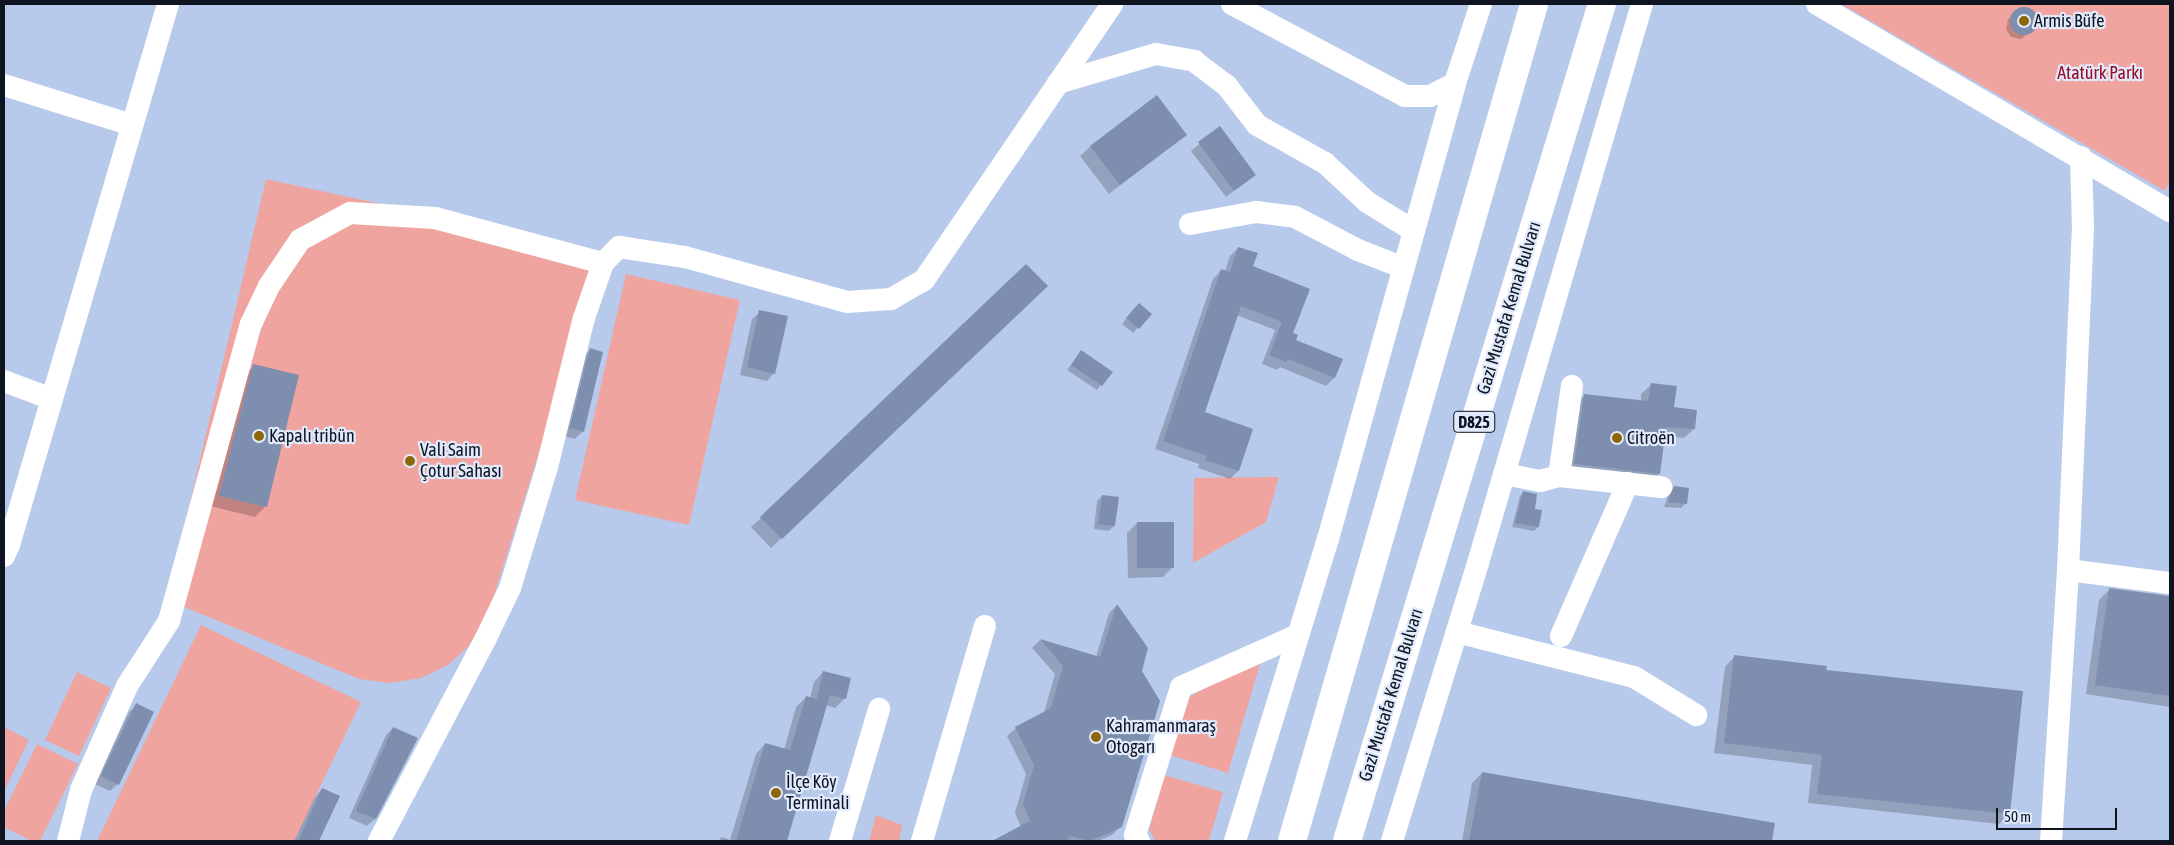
<!DOCTYPE html>
<html>
<head>
<meta charset="utf-8">
<style>
  body { margin:0 }
  #map { position:relative; width:2174px; height:845px; overflow:hidden; background:#b8caec; font-family:"Asap Condensed",sans-serif }
  div>[style] { position:absolute }
  .green>* { inset:0; background:#f0a4a0 }
  .shadow>* { inset:0; background:#0003 }
  .building>* { inset:0; background:#7d8eae }
  .round { border-radius:50% }
  .minor>* { height:22px; margin:-11px; padding:0 11px; transform-origin:11px; border-radius:11px; background:#fff }
  .highway>* { height:28px; margin:-14px; padding:0 14px; transform-origin:14px; border-radius:14px; background:#fff }
  .dots>* { width:14px; height:14px; translate:-50% -50%; box-sizing:border-box; border:2px solid #e1eafc; border-radius:50% }
  span { translate:-50% -50%; white-space:nowrap; text-align:center; line-height:1.15; -webkit-text-stroke:4.5px #e1eafc; paint-order:stroke }
  .shield-label span { padding:1px 4px; background:#e1eafc; border:1px solid; border-radius:4px; -webkit-text-stroke-width:0 }
  .shield-label { font-size:16px; color:#0e1420; font-weight:700 }
  .poi-label { font-size:18px; color:#0e1420 }
  .left { translate:0 -50%; text-align:left }
  .park-label { font-size:18px; color:#960d20 }
  .street-label { font-size:18px; color:#0e1420 }
  .frame { position:absolute; inset:0; border:5px solid #0e1420; pointer-events:none }
  .scale { position:absolute; left:1996px; top:808px; width:121px; height:22px; box-sizing:border-box; border:2px solid #0e1420; border-top:0; padding-left:6px; font-size:15px; line-height:18px; white-space:nowrap; color:#0e1420; -webkit-text-stroke:4px #e1eafc; paint-order:stroke }
</style>
</head>
<body>
<div id="map">
  <div class="green">
    <i style="clip-path:polygon(1841px 4px,2170px 4px,2170px 181px,2165px 191px)"></i>
    <i style="clip-path:polygon(266px 179px,602px 252px,490px 608px,469px 646px,448px 665px,421px 678px,390px 683px,359px 679px,167px 600px)"></i>
    <i style="clip-path:polygon(626px 274px,740px 300px,689px 525px,575px 500px)"></i>
    <i style="clip-path:polygon(1279px 477px,1266px 522px,1193px 563px,1194px 478px)"></i>
    <i style="clip-path:polygon(201px 625px,361px 702px,294px 841px,97px 841px)"></i>
    <i style="clip-path:polygon(1262px 657px,1228px 773px,1170px 755px,1189px 697px)"></i>
    <i style="clip-path:polygon(77px 672px,111px 688px,79px 756px,45px 740px)"></i>
    <i style="clip-path:polygon(4px 727px,29px 740px,4px 791px)"></i>
    <i style="clip-path:polygon(37px 744px,78px 764px,40px 841px,32px 841px,4px 827px,4px 811px)"></i>
    <i style="clip-path:polygon(1164px 775px,1223px 792px,1209px 841px,1156px 841px,1149px 830px)"></i>
    <i style="clip-path:polygon(876px 815px,902px 825px,899px 841px,869px 841px)"></i>
  </div>
  <div class="shadow">
    <i style="clip-path:polygon(2022px 8px,2031px 10px,2037px 18px,2035px 28px,2021px 39px,2011px 37px,2006px 29px,2008px 19px)"></i>
    <i style="clip-path:polygon(1219px 128px,1254px 175px,1226px 197px,1191px 151px)"></i>
    <i style="clip-path:polygon(1185px 135px,1109px 194px,1080px 156px,1090px 147px)"></i>
    <i style="clip-path:polygon(1238px 248px,1252px 267px,1294px 340px,1341px 360px,1334px 378px,1326px 386px,1280px 367px,1277px 370px,1262px 364px,1275px 330px,1236px 315px,1203px 413px,1252px 430px,1238px 471px,1230px 479px,1198px 468px,1199px 464px,1155px 449px,1213px 279px,1222px 270px,1225px 271px,1230px 256px)"></i>
    <i style="clip-path:polygon(1036px 296px,771px 548px,751px 527px,761px 518px)"></i>
    <i style="clip-path:polygon(1134px 309px,1150px 314px,1133px 333px,1122px 324px)"></i>
    <i style="clip-path:polygon(760px 312px,774px 373px,767px 381px,740px 375px,752px 319px)"></i>
    <i style="clip-path:polygon(590px 350px,583px 431px,575px 439px,563px 436px,583px 357px)"></i>
    <i style="clip-path:polygon(1081px 352px,1111px 372px,1097px 390px,1067px 370px)"></i>
    <i style="clip-path:polygon(254px 366px,297px 376px,265px 507px,255px 517px,210px 506px,244px 376px)"></i>
    <i style="clip-path:polygon(1651px 385px,1694px 429px,1684px 438px,1663px 436px,1659px 473px,1650px 483px,1565px 474px,1575px 405px,1585px 395px,1641px 402px,1641px 394px)"></i>
    <i style="clip-path:polygon(1674px 488px,1686px 503px,1681px 508px,1664px 507px,1669px 493px)"></i>
    <i style="clip-path:polygon(1524px 492px,1533px 510px,1538px 527px,1534px 531px,1512px 527px,1520px 496px)"></i>
    <i style="clip-path:polygon(1102px 496px,1114px 526px,1109px 531px,1094px 529px,1097px 501px)"></i>
    <i style="clip-path:polygon(1137px 523px,1173px 567px,1163px 577px,1128px 578px,1127px 533px)"></i>
    <i style="clip-path:polygon(2109px 590px,2170px 597px,2170px 707px,2086px 694px,2099px 600px)"></i>
    <i style="clip-path:polygon(1116px 606px,1147px 648px,1140px 671px,1121px 826px,1112px 835px,1098px 841px,995px 841px,1021px 827px,1015px 813px,1026px 774px,1007px 736px,1016px 728px,1044px 713px,1055px 674px,1032px 648px,1040px 640px,1096px 657px,1109px 613px)"></i>
    <i style="clip-path:polygon(1735px 656px,1825px 671px,2009px 813px,1999px 824px,1808px 803px,1812px 765px,1714px 753px,1725px 667px)"></i>
    <i style="clip-path:polygon(823px 672px,845px 698px,835px 708px,825px 705px,785px 841px,718px 841px,722px 837px,730px 840px,756px 754px,765px 744px,784px 750px,796px 707px,806px 697px,810px 698px,814px 682px)"></i>
    <i style="clip-path:polygon(137px 705px,118px 784px,110px 791px,95px 784px,129px 712px)"></i>
    <i style="clip-path:polygon(393px 728px,416px 738px,375px 819px,367px 826px,349px 818px,386px 735px)"></i>
    <i style="clip-path:polygon(1482px 773px,1773px 824px,1770px 841px,1462px 841px,1472px 783px)"></i>
    <i style="clip-path:polygon(322px 789px,338px 796px,318px 841px,294px 841px,315px 797px)"></i>
  </div>
  <div class="building">
    <i class="round" style="left:2010px;top:7px;width:28px;height:28px"></i>
    <i style="clip-path:polygon(1157px 95px,1187px 135px,1120px 185px,1090px 146px)"></i>
    <i style="clip-path:polygon(1220px 126px,1256px 175px,1234px 191px,1198px 142px)"></i>
    <i style="clip-path:polygon(1238px 247px,1258px 253px,1253px 266px,1310px 289px,1293px 333px,1298px 335px,1296px 340px,1343px 359px,1335px 378px,1288px 359px,1287px 362px,1269px 355px,1282px 322px,1241px 306px,1205px 412px,1253px 429px,1239px 471px,1205px 460px,1207px 456px,1163px 441px,1221px 269px,1230px 272px)"></i>
    <i style="clip-path:polygon(1026px 264px,1048px 286px,782px 539px,760px 517px)"></i>
    <i style="clip-path:polygon(1139px 303px,1152px 314px,1139px 329px,1126px 318px)"></i>
    <i style="clip-path:polygon(759px 310px,788px 316px,775px 374px,747px 367px)"></i>
    <i style="clip-path:polygon(590px 348px,603px 352px,584px 432px,570px 428px)"></i>
    <i style="clip-path:polygon(1081px 350px,1113px 372px,1102px 386px,1071px 365px)"></i>
    <i style="clip-path:polygon(253px 364px,299px 375px,267px 507px,219px 496px)"></i>
    <i style="clip-path:polygon(1651px 383px,1677px 386px,1674px 407px,1697px 410px,1695px 429px,1666px 427px,1660px 474px,1574px 464px,1584px 394px,1648px 401px)"></i>
    <i style="clip-path:polygon(1674px 486px,1689px 488px,1687px 504px,1668px 502px)"></i>
    <i style="clip-path:polygon(1523px 491px,1537px 494px,1535px 509px,1542px 510px,1539px 527px,1515px 523px)"></i>
    <i style="clip-path:polygon(1102px 495px,1119px 497px,1115px 526px,1098px 524px)"></i>
    <i style="clip-path:polygon(1137px 522px,1174px 522px,1174px 568px,1137px 568px)"></i>
    <i style="clip-path:polygon(2109px 588px,2170px 596px,2170px 696px,2095px 685px)"></i>
    <i style="clip-path:polygon(1117px 604px,1148px 648px,1142px 671px,1160px 701px,1122px 827px,1090px 841px,1069px 836px,1068px 841px,992px 841px,1030px 821px,1023px 804px,1034px 765px,1015px 727px,1051px 708px,1063px 666px,1040px 639px,1100px 657px)"></i>
    <i style="clip-path:polygon(1734px 655px,1827px 666px,1826px 670px,2023px 691px,2010px 814px,1817px 794px,1822px 755px,1724px 743px)"></i>
    <i style="clip-path:polygon(823px 671px,851px 678px,846px 699px,830px 695px,787px 841px,736px 841px,765px 743px,790px 750px,806px 696px,817px 699px)"></i>
    <i style="clip-path:polygon(136px 703px,154px 712px,119px 785px,101px 776px)"></i>
    <i style="clip-path:polygon(393px 727px,418px 738px,376px 819px,356px 811px)"></i>
    <i style="clip-path:polygon(1482px 772px,1775px 823px,1772px 841px,1469px 841px)"></i>
    <i style="clip-path:polygon(322px 788px,340px 796px,319px 841px,298px 841px)"></i>
  </div>
  <div class="minor">
    <i style="left:1232px;top:4px;width:196px;rotate:28deg"></i>
    <i style="left:1405px;top:96px;width:25px"></i>
    <i style="left:1430px;top:96px;width:28px;rotate:-27deg"></i>
    <i style="left:1817px;top:4px;width:409px;rotate:30.4deg"></i>
    <i style="left:1058px;top:83px;width:102px;rotate:-16.5deg"></i>
    <i style="left:1156px;top:54px;width:39px;rotate:10deg"></i>
    <i style="left:1194px;top:61px;width:41px;rotate:37.1deg"></i>
    <i style="left:1227px;top:86px;width:49px;rotate:52.4deg"></i>
    <i style="left:1257px;top:125px;width:78px;rotate:29.2deg"></i>
    <i style="left:1325px;top:163px;width:57px;rotate:42.9deg"></i>
    <i style="left:1367px;top:202px;width:55px;rotate:31.7deg"></i>
    <i style="left:4px;top:85px;width:134px;rotate:17.4deg"></i>
    <i style="left:1190px;top:224px;width:67px;rotate:-10.3deg"></i>
    <i style="left:1256px;top:212px;width:39px;rotate:7deg"></i>
    <i style="left:1295px;top:217px;width:71px;rotate:27.6deg"></i>
    <i style="left:1358px;top:250px;width:49px;rotate:21.4deg"></i>
    <i style="left:4px;top:381px;width:51px;rotate:20.6deg"></i>
    <i style="left:1504px;top:474px;width:37px;rotate:11deg"></i>
    <i style="left:1540px;top:481px;width:20px;rotate:-15deg"></i>
    <i style="left:1559px;top:476px;width:103px;rotate:6.2deg"></i>
    <i style="left:1559px;top:476px;width:91px;rotate:-81.8deg"></i>
    <i style="left:4px;top:556px;width:12px;rotate:-66deg"></i>
    <i style="left:9px;top:545px;width:564px;rotate:-73.62deg"></i>
    <i style="left:2068px;top:570px;width:103px;rotate:7.3deg"></i>
    <i style="left:1457px;top:632px;width:183px;rotate:14.3deg"></i>
    <i style="left:1634px;top:677px;width:73px;rotate:31.5deg"></i>
    <i style="left:1561px;top:636px;width:167px;rotate:-66.4deg"></i>
    <i style="left:68px;top:841px;width:53px;rotate:-75.7deg"></i>
    <i style="left:81px;top:790px;width:114px;rotate:-66.1deg"></i>
    <i style="left:127px;top:686px;width:77px;rotate:-57.1deg"></i>
    <i style="left:169px;top:621px;width:308px;rotate:-74.6deg"></i>
    <i style="left:251px;top:324px;width:42px;rotate:-64.7deg"></i>
    <i style="left:269px;top:286px;width:55px;rotate:-56deg"></i>
    <i style="left:300px;top:240px;width:57px;rotate:-28.4deg"></i>
    <i style="left:350px;top:213px;width:85px;rotate:3.4deg"></i>
    <i style="left:435px;top:218px;width:174px;rotate:15deg"></i>
    <i style="left:603px;top:263px;width:23px;rotate:-45deg"></i>
    <i style="left:619px;top:247px;width:67px;rotate:8.6deg"></i>
    <i style="left:685px;top:257px;width:168px;rotate:15.5deg"></i>
    <i style="left:847px;top:302px;width:44px;rotate:-3.9deg"></i>
    <i style="left:891px;top:299px;width:38px;rotate:-30deg"></i>
    <i style="left:924px;top:280px;width:334px;rotate:-55.7deg"></i>
    <i style="left:379px;top:841px;width:229px;rotate:-62.2deg"></i>
    <i style="left:486px;top:638px;width:55px;rotate:-64.4deg"></i>
    <i style="left:510px;top:588px;width:127px;rotate:-73deg"></i>
    <i style="left:547px;top:467px;width:154px;rotate:-76.1deg"></i>
    <i style="left:584px;top:318px;width:58px;rotate:-70.9deg"></i>
    <i style="left:840px;top:841px;width:138px;rotate:-73.5deg"></i>
    <i style="left:922px;top:841px;width:224px;rotate:-73.7deg"></i>
    <i style="left:1139px;top:841px;width:7px;rotate:-124deg"></i>
    <i style="left:1135px;top:835px;width:155px;rotate:-72.7deg"></i>
    <i style="left:1181px;top:687px;width:128px;rotate:-24deg"></i>
    <i style="left:1235px;top:841px;width:316px;rotate:-72.9deg"></i>
    <i style="left:1328px;top:539px;width:473px;rotate:-74.4deg"></i>
    <i style="left:1455px;top:83px;width:83px;rotate:-71.8deg"></i>
    <i style="left:1392px;top:841px;width:291px;rotate:-72.8deg"></i>
    <i style="left:1478px;top:563px;width:583px;rotate:-73.65deg"></i>
    <i style="left:2051px;top:841px;width:272px;rotate:-86.4deg"></i>
    <i style="left:2068px;top:570px;width:341px;rotate:-87.5deg"></i>
    <i style="left:2083px;top:229px;width:72px;rotate:-91.6deg"></i>
  </div>
  <div class="highway">
    <i style="left:1292px;top:841px;width:871px;rotate:-73.87deg"></i>
    <i style="left:1347px;top:841px;width:875px;rotate:-73.06deg"></i>
  </div>
  <div class="dots">
    <i style="left:2024px;top:21px;background:#8c6607"></i>
    <i style="left:259px;top:436px;background:#8c6607"></i>
    <i style="left:1617px;top:438px;background:#8c6607"></i>
    <i style="left:410px;top:461px;background:#8c6607"></i>
    <i style="left:1096px;top:737px;background:#8c6607"></i>
    <i style="left:776px;top:793px;background:#8c6607"></i>
  </div>
  <div class="shield-label">
    <span style="left:1474px;top:422px">D825</span>
  </div>
  <div class="poi-label">
    <span class="left" style="left:2034px;top:21px">Armis Büfe</span>
    <span class="left" style="left:269px;top:436px">Kapalı tribün</span>
    <span class="left" style="left:1627px;top:438px">Citroën</span>
    <span class="left" style="left:420px;top:461px">Vali Saim<br>Çotur Sahası</span>
    <span class="left" style="left:1106px;top:737px">Kahramanmaraş<br>Otogarı</span>
    <span class="left" style="left:786px;top:793px">İlçe Köy<br>Terminali</span>
  </div>
  <div class="park-label">
    <span style="left:2100px;top:73px">Atatürk Parkı</span>
  </div>
  <div class="street-label">
    <span style="left:1509px;top:308px;rotate:-73deg">Gazi Mustafa Kemal Bulvarı</span>
    <span style="left:1391px;top:695px;rotate:-73deg">Gazi Mustafa Kemal Bulvarı</span>
  </div>
  <div class="frame"></div>
  <div class="scale">50 m</div>
</div>
</body>
</html>
